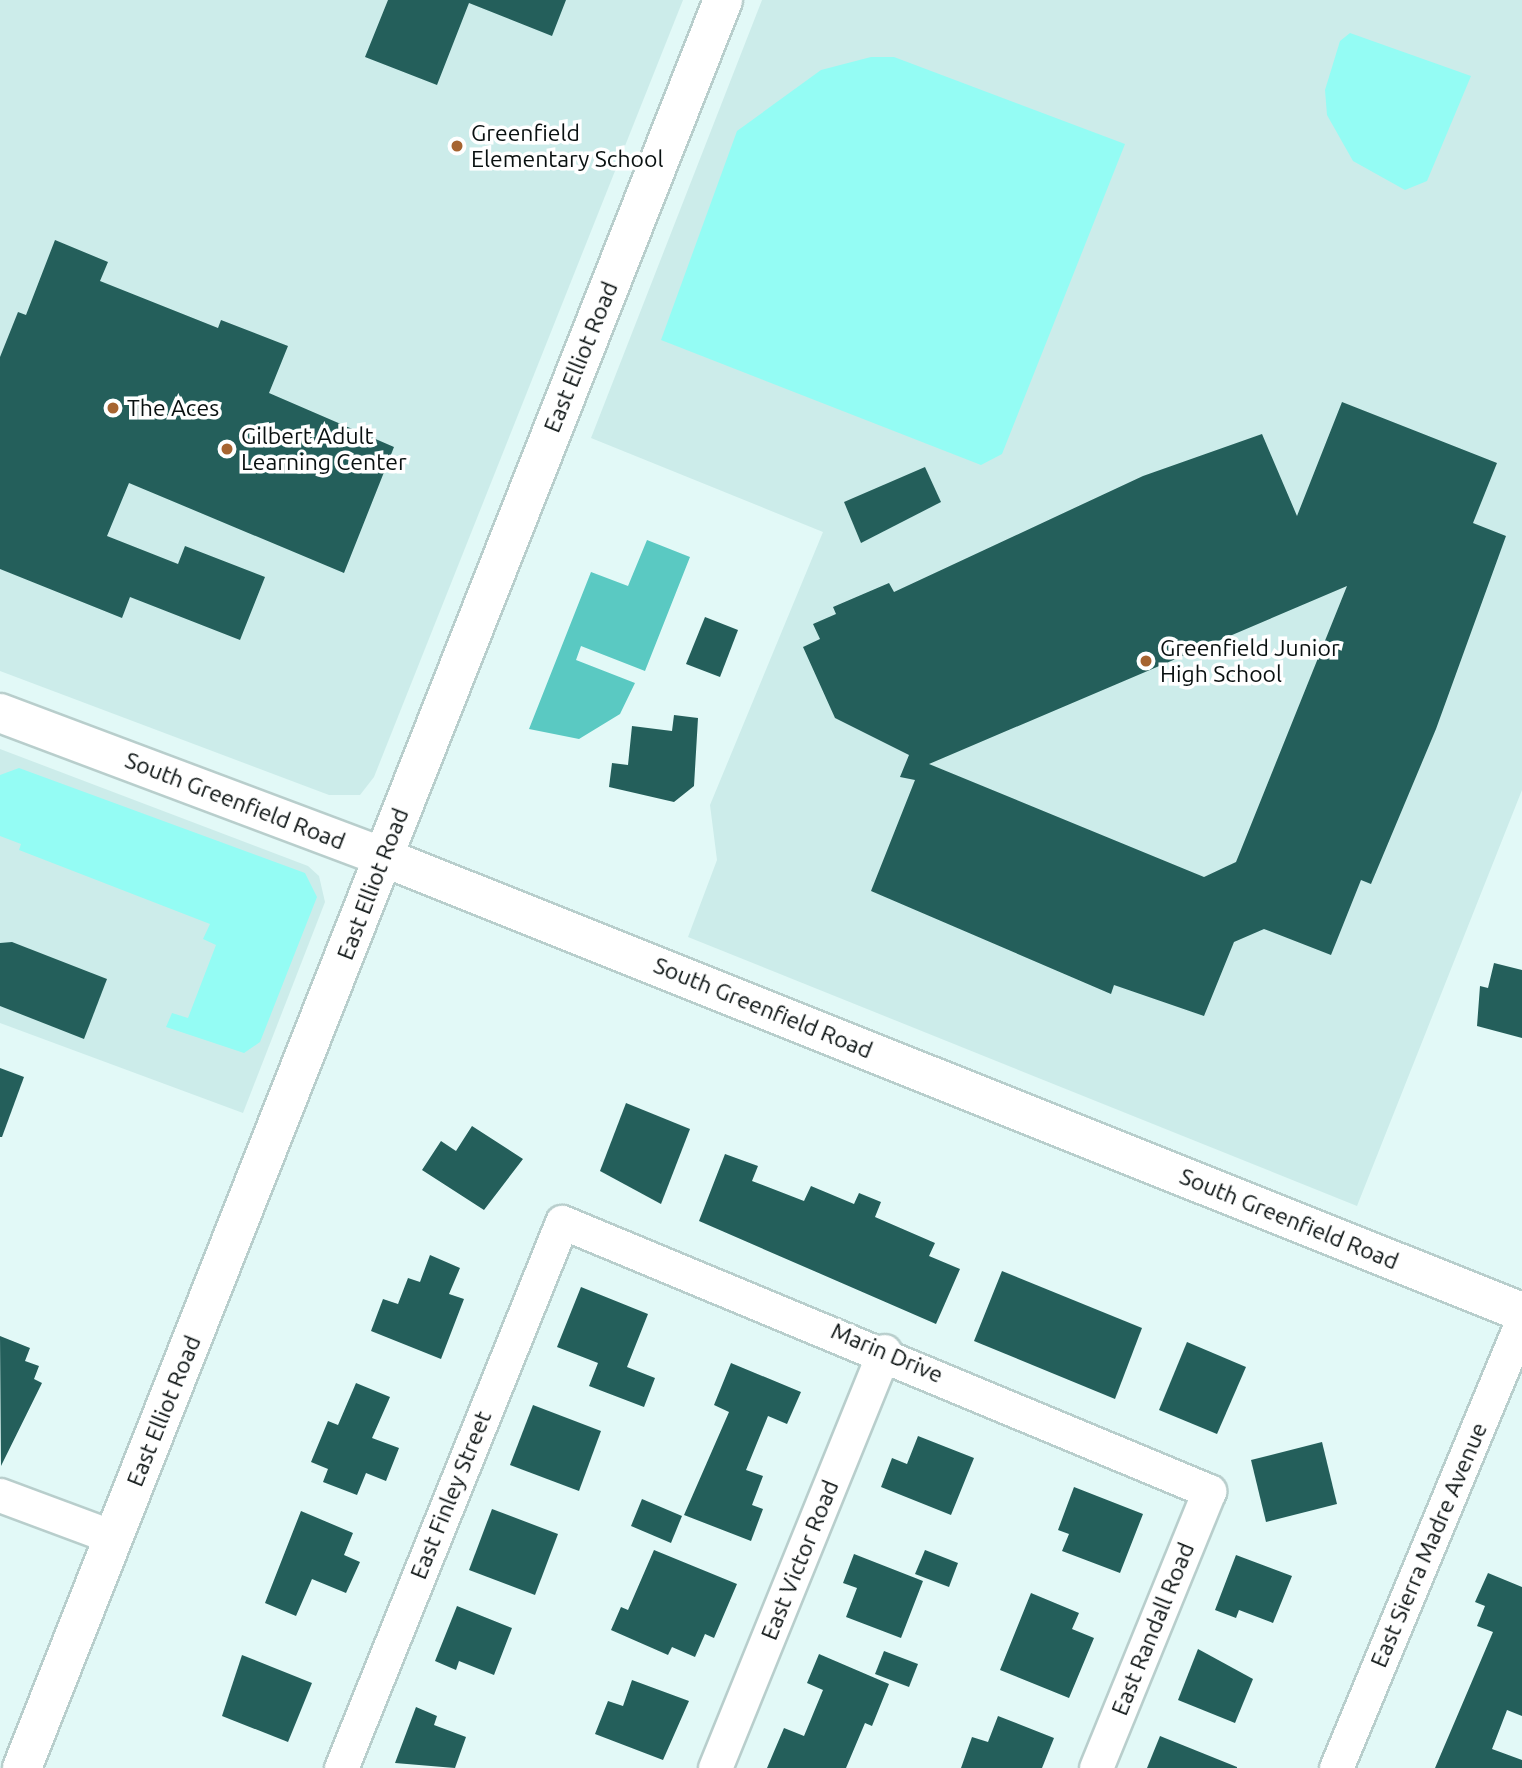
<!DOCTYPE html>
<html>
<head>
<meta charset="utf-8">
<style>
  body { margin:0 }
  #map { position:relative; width:1522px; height:1768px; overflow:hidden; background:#e2f9f7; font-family:Ubuntu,sans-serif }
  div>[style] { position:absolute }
  .built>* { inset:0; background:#ccecea }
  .green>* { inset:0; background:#94fcf4 }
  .water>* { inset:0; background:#5ac9c2 }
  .building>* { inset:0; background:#245f5b }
  .roads { filter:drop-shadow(2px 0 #b8cecc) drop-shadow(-2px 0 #b8cecc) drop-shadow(0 2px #b8cecc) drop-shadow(0 -2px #b8cecc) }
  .minor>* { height:33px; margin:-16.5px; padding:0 16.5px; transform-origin:16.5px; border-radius:16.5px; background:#fff }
  .major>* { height:38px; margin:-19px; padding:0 19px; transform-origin:19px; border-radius:19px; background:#fff }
  .dots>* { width:19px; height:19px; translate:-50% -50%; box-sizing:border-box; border:4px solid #fff; border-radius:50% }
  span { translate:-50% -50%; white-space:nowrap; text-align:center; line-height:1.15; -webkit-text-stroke:7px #fff; paint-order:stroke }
  .poi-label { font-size:23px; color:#091010 }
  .left { translate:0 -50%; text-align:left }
  .street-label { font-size:23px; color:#091010 }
</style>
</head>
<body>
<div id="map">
  <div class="built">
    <i style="clip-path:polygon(0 0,683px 0,374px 777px,360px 795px,329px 795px,0 671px)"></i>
    <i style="clip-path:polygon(762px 0,1522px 0,1522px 790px,1357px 1206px,688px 937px,717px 860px,710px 805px,823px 532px,591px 438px)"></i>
    <i style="clip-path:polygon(0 749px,308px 866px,319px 876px,325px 902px,243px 1113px,0 1023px)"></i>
  </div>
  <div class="green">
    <i style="clip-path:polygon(1350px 33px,1471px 76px,1427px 181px,1405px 190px,1353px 161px,1327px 115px,1325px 90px,1340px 41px)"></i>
    <i style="clip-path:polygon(871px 57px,894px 57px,1125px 144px,1002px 454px,981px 465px,661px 340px,737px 131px,821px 70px)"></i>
    <i style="clip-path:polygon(19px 768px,305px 873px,317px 897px,260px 1042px,244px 1053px,166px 1027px,172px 1013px,188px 1018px,216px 945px,203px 939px,210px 924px,19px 850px,21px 844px,0 836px,0 775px)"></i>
  </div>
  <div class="water">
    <i style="clip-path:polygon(647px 540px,690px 557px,645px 671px,581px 646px,576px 660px,635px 683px,620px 714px,579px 739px,529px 729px,591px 572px,628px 586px)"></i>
  </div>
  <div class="building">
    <i style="clip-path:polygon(388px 0,566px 0,552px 36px,469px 3px,437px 85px,365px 57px)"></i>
    <i style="clip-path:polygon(55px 240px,108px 262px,100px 281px,218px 328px,221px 320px,288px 346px,269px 393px,394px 447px,344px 573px,129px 483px,107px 536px,178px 564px,185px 546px,265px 577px,240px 640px,130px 597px,122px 618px,0 569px,0 357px,18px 312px,26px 315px)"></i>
    <i style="clip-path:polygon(evenodd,1342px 402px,1497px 463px,1473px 523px,1506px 536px,1436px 729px,1371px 884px,1361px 880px,1331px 955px,1264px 929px,1234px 942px,1204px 1016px,1114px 985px,1111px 994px,871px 891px,915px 780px,900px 777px,909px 755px,835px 718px,803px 647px,820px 639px,813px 624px,836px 614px,833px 607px,889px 583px,894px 592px,1143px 476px,1262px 434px,1297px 516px,1342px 402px,1347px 586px,1236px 862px,1204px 877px,929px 764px,1347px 586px)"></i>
    <i style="clip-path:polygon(925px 467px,941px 502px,861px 543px,844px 502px)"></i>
    <i style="clip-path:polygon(705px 617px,738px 630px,720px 677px,686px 664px)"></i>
    <i style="clip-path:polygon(674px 715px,698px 718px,694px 786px,674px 802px,609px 787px,612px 763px,628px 765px,632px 726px,672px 731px)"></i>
    <i style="clip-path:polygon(12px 942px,107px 979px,84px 1039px,0 1006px,0 943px)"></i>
    <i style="clip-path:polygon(1494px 963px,1522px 970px,1522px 1038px,1477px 1026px,1480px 986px,1488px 988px)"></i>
    <i style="clip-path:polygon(0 1068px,24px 1077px,2px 1137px,0 1137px)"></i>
    <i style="clip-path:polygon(626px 1103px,690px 1129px,661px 1204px,600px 1171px)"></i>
    <i style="clip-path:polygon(472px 1126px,523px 1159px,484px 1210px,422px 1170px,441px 1141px,456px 1151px)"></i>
    <i style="clip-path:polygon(725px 1154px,758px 1166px,752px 1181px,804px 1201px,811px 1186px,854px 1204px,859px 1193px,881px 1202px,875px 1217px,935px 1243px,929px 1256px,960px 1269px,936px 1324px,699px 1221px)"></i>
    <i style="clip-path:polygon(430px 1255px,460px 1268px,449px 1294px,464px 1299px,441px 1359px,371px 1331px,383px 1299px,398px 1304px,408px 1278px,420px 1282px)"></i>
    <i style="clip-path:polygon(1002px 1271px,1142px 1328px,1115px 1399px,974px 1341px)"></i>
    <i style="clip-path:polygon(581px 1287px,648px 1314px,627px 1367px,655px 1378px,644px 1407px,589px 1386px,598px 1363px,557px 1347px)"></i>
    <i style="clip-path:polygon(0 1336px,30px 1348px,25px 1361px,39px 1366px,34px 1379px,42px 1383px,1px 1466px)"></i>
    <i style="clip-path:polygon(1187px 1342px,1246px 1367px,1217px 1434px,1159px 1410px)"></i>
    <i style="clip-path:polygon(731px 1363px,801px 1392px,787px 1424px,768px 1416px,746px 1470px,763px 1476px,752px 1505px,763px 1509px,751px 1541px,684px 1515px,729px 1412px,714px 1405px)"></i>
    <i style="clip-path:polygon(356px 1383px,390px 1397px,372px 1438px,399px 1448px,386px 1481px,366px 1473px,357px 1495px,323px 1482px,328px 1469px,311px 1462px,328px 1421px,338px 1425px)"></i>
    <i style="clip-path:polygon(533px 1405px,601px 1431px,579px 1491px,510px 1465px)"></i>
    <i style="clip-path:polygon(918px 1436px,974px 1458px,951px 1515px,881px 1487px,892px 1458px,907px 1464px)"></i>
    <i style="clip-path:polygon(1322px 1442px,1337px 1504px,1266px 1522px,1251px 1460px)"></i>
    <i style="clip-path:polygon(1074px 1487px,1143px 1514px,1120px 1573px,1062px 1551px,1069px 1534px,1058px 1530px)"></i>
    <i style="clip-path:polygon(642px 1499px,682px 1516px,671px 1543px,631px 1526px)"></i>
    <i style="clip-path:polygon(492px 1509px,558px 1534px,535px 1595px,469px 1570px)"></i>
    <i style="clip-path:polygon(301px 1511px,353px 1533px,344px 1555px,360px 1562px,346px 1593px,312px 1579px,296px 1616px,265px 1603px)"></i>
    <i style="clip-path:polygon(654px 1550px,737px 1584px,714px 1638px,705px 1634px,695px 1657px,672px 1647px,668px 1655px,611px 1630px,621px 1607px,628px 1610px)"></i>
    <i style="clip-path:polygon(925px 1550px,958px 1563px,949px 1587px,915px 1574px)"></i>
    <i style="clip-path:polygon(854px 1554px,923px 1581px,901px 1638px,846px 1617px,857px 1588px,843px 1583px)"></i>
    <i style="clip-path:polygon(1236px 1555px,1292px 1576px,1273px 1623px,1239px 1610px,1236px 1618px,1215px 1610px)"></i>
    <i style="clip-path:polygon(1488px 1573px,1522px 1587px,1522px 1716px,1507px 1710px,1492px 1749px,1522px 1760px,1522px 1768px,1435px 1768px,1493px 1632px,1477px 1626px,1485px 1606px,1475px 1602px)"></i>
    <i style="clip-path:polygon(1031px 1593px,1079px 1613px,1072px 1629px,1094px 1638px,1069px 1698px,1000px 1670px)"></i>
    <i style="clip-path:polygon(457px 1606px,512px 1628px,494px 1675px,459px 1661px,456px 1670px,435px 1661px)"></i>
    <i style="clip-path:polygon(1198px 1649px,1253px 1679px,1235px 1723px,1178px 1700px)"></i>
    <i style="clip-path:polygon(884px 1651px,918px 1664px,909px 1687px,875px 1674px)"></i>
    <i style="clip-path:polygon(819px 1654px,889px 1684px,872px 1726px,865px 1723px,846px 1768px,767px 1768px,784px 1728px,804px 1736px,823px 1690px,807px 1683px)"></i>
    <i style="clip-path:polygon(242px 1655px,312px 1683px,288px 1742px,222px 1716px)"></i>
    <i style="clip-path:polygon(632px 1680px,689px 1701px,663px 1760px,595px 1734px,608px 1701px,623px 1706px)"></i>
    <i style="clip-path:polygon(416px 1707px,437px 1716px,434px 1725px,466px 1737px,455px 1768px,395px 1763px)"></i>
    <i style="clip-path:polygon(998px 1716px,1054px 1738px,1042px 1768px,961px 1768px,972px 1737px,988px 1742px)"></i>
    <i style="clip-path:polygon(1160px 1736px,1237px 1767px,1237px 1768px,1147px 1768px)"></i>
  </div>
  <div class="roads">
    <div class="minor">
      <i style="left:0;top:1495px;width:121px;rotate:20.4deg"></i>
      <i style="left:341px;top:1768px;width:589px;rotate:-67.96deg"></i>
      <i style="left:562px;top:1222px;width:701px;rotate:22.58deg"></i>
      <i style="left:1209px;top:1491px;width:299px;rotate:112.2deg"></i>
      <i style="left:715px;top:1768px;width:450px;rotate:-67.9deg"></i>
      <i style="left:1336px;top:1768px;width:484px;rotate:-67.4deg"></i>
    </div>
    <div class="major">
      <i style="left:0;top:713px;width:409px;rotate:20.6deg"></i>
      <i style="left:383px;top:857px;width:1227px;rotate:21.78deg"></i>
      <i style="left:22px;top:1768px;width:1902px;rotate:-68.37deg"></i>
    </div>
  </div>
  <div class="dots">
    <i style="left:457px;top:146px;background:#a66430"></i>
    <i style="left:113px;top:408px;background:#a66430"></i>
    <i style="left:227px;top:449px;background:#a66430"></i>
    <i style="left:1146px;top:661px;background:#a66430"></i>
  </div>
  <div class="poi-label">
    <span class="left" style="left:471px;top:146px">Greenfield<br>Elementary School</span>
    <span class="left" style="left:127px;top:408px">The Aces</span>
    <span class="left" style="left:241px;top:449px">Gilbert Adult<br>Learning Center</span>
    <span class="left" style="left:1160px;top:661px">Greenfield Junior<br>High School</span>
  </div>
  <div class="street-label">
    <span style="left:581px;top:357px;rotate:-68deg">East Elliot Road</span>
    <span style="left:235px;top:801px;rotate:21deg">South Greenfield Road</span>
    <span style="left:373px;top:884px;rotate:-69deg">East Elliot Road</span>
    <span style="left:763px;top:1008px;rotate:22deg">South Greenfield Road</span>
    <span style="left:1289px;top:1219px;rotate:22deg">South Greenfield Road</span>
    <span style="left:887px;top:1353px;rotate:23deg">Marin Drive</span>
    <span style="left:164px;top:1411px;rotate:-68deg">East Elliot Road</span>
    <span style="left:451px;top:1495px;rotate:-68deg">East Finley Street</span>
    <span style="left:1429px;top:1545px;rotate:-67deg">East Sierra Madre Avenue</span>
    <span style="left:800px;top:1560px;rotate:-68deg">East Victor Road</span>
    <span style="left:1153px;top:1629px;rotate:-68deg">East Randall Road</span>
  </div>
</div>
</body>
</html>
